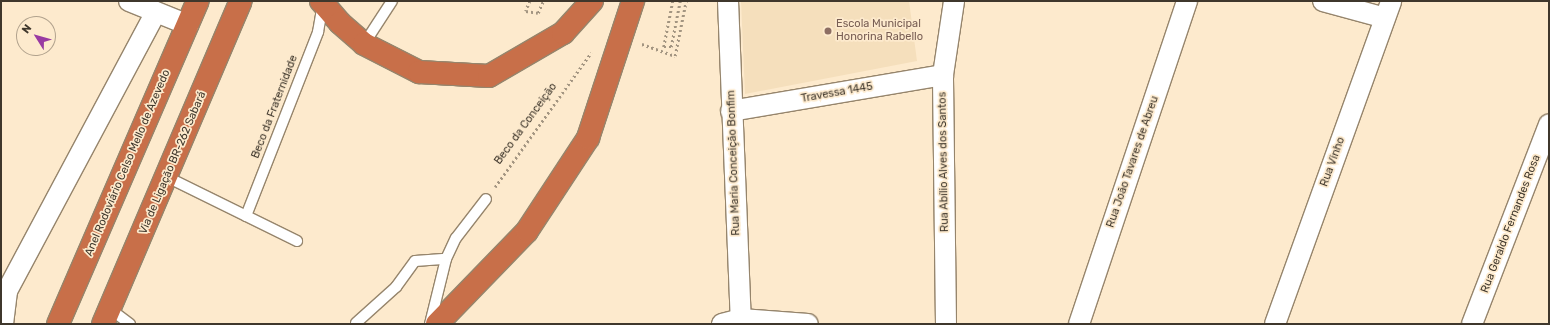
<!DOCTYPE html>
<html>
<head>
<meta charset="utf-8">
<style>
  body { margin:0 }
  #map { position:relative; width:1550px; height:325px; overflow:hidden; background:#fdeacd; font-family:Rubik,sans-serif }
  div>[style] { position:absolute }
  .built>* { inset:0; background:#f5dfbc }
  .path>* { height:2.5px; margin-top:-1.25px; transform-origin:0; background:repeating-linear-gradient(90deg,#a39581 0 2px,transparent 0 5px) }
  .roads { filter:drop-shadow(1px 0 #96856c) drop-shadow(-1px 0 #96856c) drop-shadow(0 1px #96856c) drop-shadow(0 -1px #96856c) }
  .lane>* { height:10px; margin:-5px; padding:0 5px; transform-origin:5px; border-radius:5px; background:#fff }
  .street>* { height:20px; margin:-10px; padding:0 10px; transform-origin:10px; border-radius:10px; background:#fff }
  .highway>* { height:22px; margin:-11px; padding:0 11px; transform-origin:11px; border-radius:11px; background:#c86f49 }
  .dots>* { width:11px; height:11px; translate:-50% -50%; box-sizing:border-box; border:2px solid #fdeacd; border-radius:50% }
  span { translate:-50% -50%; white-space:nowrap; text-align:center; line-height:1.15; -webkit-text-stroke:3.5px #fdeacd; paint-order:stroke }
  .education-label { font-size:11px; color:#785e54 }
  .left { translate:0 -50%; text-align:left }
  .street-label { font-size:11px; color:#3f372c }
  .frame { position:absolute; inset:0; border:2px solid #3f372c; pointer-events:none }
  .north { position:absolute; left:16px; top:16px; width:40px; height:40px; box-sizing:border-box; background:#fdeacd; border:1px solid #b1a28d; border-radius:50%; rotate:307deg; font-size:11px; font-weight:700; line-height:16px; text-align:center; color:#3f372c }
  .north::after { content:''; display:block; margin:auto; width:14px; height:18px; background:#993aa2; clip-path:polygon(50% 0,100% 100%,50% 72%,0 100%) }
</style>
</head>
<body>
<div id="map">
  <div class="built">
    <i style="clip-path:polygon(741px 1px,909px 1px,917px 61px,745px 94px)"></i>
  </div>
  <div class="path">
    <i style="left:530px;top:1px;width:11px;rotate:112deg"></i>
    <i style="left:526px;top:11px;width:12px;rotate:9deg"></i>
    <i style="left:538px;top:13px;width:13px;rotate:-67deg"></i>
    <i style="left:673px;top:1px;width:47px;rotate:101.1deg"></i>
    <i style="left:664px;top:47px;width:7px"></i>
    <i style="left:671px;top:47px;width:47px;rotate:-78.9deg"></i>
    <i style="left:642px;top:44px;width:35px;rotate:20deg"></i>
    <i style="left:675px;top:56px;width:56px;rotate:-78.7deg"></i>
    <i style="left:495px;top:187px;width:165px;rotate:-54.4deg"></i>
  </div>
  <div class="roads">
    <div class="lane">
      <i style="left:364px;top:44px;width:51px;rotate:-56.9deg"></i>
      <i style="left:167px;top:177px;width:145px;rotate:26.2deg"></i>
      <i style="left:246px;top:216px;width:198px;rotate:-68.6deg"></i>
      <i style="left:318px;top:32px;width:27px;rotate:-80deg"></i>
      <i style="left:110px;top:309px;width:25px;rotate:37deg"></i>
      <i style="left:356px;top:323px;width:54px;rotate:-42deg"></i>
      <i style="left:396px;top:287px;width:32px;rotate:-54deg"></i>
      <i style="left:415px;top:261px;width:31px;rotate:-4deg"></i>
      <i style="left:430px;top:324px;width:67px;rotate:-76.2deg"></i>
      <i style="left:446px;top:259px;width:23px;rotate:-65deg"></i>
      <i style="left:456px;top:238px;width:49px;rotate:-52.4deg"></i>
    </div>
    <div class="street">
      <i style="left:129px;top:1px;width:64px;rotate:22.1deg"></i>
      <i style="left:728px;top:1px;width:323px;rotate:87.7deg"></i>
      <i style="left:1323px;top:1px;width:64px;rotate:15.3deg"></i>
      <i style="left:731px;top:111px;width:215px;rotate:-9.6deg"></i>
      <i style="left:3px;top:324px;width:33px;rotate:-83deg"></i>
      <i style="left:7px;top:291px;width:316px;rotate:-61.9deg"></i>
      <i style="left:722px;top:324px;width:20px;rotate:-15deg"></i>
      <i style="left:741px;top:319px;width:67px;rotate:4.3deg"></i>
      <i style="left:946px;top:324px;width:249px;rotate:-90.7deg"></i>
      <i style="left:943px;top:75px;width:75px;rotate:-81.5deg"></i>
      <i style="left:1079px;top:324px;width:341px;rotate:-71.5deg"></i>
      <i style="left:1275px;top:324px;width:343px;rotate:-70.2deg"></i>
      <i style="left:1472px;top:324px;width:214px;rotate:-68.9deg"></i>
    </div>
    <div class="highway">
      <i style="left:321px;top:1px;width:29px;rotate:49deg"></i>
      <i style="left:340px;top:23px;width:32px;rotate:41deg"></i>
      <i style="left:364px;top:44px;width:62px;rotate:27deg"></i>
      <i style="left:419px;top:72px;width:70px;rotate:3.3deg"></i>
      <i style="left:489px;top:76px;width:86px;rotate:-30.2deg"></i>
      <i style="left:563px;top:33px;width:43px;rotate:-47.8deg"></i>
      <i style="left:58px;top:324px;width:352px;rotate:-66.6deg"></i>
      <i style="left:103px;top:324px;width:351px;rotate:-66.9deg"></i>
      <i style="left:437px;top:324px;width:129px;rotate:-45.9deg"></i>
      <i style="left:527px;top:231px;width:111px;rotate:-56.7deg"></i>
      <i style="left:588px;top:138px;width:144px;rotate:-71.8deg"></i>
    </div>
  </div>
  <div class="dots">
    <i style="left:828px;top:31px;background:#8d6e63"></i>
  </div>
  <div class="education-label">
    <span class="left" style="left:836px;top:31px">Escola Municipal<br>Honorina Rabello</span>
  </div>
  <div class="street-label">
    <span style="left:837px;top:93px;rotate:-10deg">Travessa 1445</span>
    <span style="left:275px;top:107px;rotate:-69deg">Beco da Fraternidade</span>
    <span style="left:526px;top:124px;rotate:-54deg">Beco da Conceição</span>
    <span style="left:944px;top:162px;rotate:-91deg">Rua Abílio Alves dos Santos</span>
    <span style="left:1133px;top:162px;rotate:-71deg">Rua João Tavares de Abreu</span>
    <span style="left:1333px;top:162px;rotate:-70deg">Rua Vinho</span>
    <span style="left:128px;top:163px;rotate:-67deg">Anel Rodoviário Celso Mello de Azevedo</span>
    <span style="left:173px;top:163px;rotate:-67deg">Via de Ligação BR-262 Sabará</span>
    <span style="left:734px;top:163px;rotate:-92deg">Rua Maria Conceição Bonfim</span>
    <span style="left:1511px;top:224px;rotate:-69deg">Rua Geraldo Fernandes Rosa</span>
  </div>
  <div class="frame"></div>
  <div class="north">N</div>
</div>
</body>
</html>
